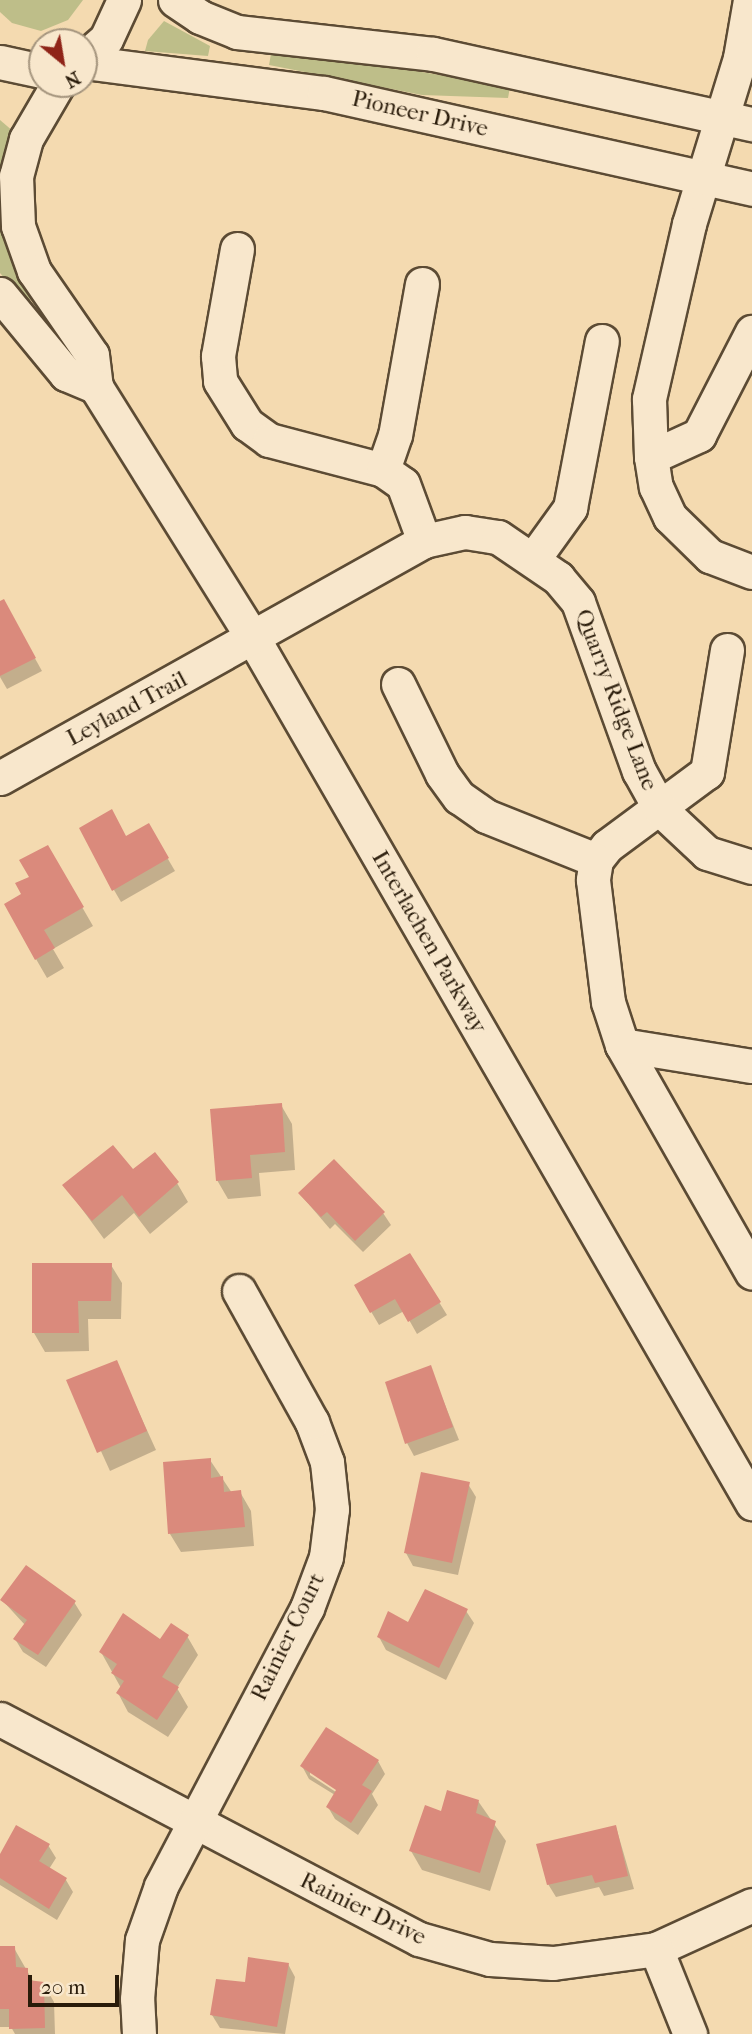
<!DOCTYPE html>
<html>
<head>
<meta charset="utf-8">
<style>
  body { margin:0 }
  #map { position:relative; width:752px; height:2034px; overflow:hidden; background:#f4dab0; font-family:"IM FELL French Canon",serif }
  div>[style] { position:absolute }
  .green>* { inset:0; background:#bebe89 }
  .shadow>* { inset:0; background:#0003 }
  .building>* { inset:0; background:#da8a7c }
  .roads { filter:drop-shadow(2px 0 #5c4b34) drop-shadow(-2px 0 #5c4b34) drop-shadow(0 2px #5c4b34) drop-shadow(0 -2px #5c4b34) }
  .minor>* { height:33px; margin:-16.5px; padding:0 16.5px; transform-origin:16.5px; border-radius:16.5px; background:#f8e7cc }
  span { translate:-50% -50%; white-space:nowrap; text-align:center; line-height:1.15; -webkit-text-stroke:5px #f8e7cc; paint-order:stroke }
  .street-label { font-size:23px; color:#291b0a }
  .north { position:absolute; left:28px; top:28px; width:70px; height:70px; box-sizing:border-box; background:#f8e7cc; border:2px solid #a5957e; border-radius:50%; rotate:150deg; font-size:19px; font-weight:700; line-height:28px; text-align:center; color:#291b0a }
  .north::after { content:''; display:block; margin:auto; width:24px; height:32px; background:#8f2418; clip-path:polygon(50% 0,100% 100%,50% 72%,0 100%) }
  .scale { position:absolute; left:28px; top:1975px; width:91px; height:32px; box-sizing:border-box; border:4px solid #291b0a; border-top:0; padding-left:9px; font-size:21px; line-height:24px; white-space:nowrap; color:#291b0a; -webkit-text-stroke:5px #f8e7cc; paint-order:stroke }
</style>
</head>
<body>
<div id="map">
  <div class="green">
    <i style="clip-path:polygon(0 0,83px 0,68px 20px,41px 31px,12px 23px,0 12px)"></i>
    <i style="clip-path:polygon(164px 21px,210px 46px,208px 56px,145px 51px,148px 40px)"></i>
    <i style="clip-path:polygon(271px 54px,369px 63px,510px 87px,508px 98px,422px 95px,269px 65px)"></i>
    <i style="clip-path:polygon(0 120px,14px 132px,34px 297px,26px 304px,0 273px)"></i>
  </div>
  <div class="shadow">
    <i style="clip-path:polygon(3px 601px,42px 671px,7px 689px,0 677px)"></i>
    <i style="clip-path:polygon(148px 825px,175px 871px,121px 902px,114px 890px,126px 838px)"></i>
    <i style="clip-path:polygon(48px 848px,93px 926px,53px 949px,64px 968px,47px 978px,36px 959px,32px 878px)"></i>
    <i style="clip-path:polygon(281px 1105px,292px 1124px,295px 1170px,259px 1173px,261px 1196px,228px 1199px,217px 1180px)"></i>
    <i style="clip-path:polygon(133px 1171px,177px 1183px,188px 1202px,150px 1234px,134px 1213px,104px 1239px,65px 1186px)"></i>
    <i style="clip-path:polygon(300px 1194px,383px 1213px,391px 1225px,363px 1252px,335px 1224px,330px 1229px)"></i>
    <i style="clip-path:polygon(111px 1265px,122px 1283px,121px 1319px,88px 1319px,89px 1351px,45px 1352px,34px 1333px)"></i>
    <i style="clip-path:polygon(356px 1286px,439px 1302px,447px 1315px,417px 1334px,404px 1311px,379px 1325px)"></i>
    <i style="clip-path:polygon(116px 1362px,156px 1450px,110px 1471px,69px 1381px)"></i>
    <i style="clip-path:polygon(430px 1367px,459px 1440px,414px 1456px,407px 1443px)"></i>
    <i style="clip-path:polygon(210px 1460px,232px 1493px,240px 1492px,251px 1511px,254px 1546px,181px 1552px,170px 1534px)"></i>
    <i style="clip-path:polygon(468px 1484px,476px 1497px,458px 1575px,413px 1566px,406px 1553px)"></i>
    <i style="clip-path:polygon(2px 1600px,74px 1602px,82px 1615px,46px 1667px,23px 1652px,15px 1639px,25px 1625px)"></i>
    <i style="clip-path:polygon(466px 1611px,474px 1623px,446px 1680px,386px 1650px,379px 1637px,409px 1624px)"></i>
    <i style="clip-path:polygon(187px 1636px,198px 1655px,177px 1688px,188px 1707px,168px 1737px,128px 1712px,118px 1693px,121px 1688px,101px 1652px)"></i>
    <i style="clip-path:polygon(evenodd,378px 1761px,385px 1774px,372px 1794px,378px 1805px,358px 1835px,335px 1819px,328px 1807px,335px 1795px,309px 1779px,302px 1766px,378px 1761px,310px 1771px,344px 1793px,342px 1796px,310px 1775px,310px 1771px)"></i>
    <i style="clip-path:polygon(478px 1801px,506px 1841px,490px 1891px,422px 1870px,411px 1851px,442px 1813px)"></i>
    <i style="clip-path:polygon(616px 1827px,634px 1889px,604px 1896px,599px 1887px,556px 1897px,548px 1884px)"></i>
    <i style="clip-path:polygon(48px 1845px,56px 1858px,49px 1869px,66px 1880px,73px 1892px,57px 1920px,0 1885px,0 1857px)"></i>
    <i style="clip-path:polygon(0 1948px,14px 1948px,34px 1983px,43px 1983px,54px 2002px,55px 2034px,15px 2034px,11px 2027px,0 2027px)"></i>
    <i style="clip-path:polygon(288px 1964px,295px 1977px,285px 2034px,220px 2028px,212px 2015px,246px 1984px)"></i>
  </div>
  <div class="building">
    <i style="clip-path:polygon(4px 599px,36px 658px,0 676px,0 601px)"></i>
    <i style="clip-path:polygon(112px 809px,126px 836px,149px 823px,169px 858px,112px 891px,79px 828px)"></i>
    <i style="clip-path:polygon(48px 845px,84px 907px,44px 930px,55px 948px,35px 960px,4px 904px,21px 894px,15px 883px,29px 877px,19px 860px)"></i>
    <i style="clip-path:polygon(282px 1103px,285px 1152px,250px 1155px,252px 1178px,216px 1181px,210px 1109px)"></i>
    <i style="clip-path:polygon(113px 1145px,133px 1169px,155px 1152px,179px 1182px,139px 1217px,122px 1195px,92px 1221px,62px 1185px)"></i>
    <i style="clip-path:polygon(334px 1159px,385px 1212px,355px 1241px,327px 1212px,321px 1217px,298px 1193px)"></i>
    <i style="clip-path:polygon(410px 1253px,441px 1302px,408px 1322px,395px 1299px,370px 1313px,354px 1285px)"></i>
    <i style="clip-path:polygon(32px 1263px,112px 1263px,111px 1301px,78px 1301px,79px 1333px,32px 1333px)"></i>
    <i style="clip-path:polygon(117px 1360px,147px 1431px,97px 1453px,66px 1380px)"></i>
    <i style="clip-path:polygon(431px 1365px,453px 1427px,405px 1444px,385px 1382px)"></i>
    <i style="clip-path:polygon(211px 1458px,211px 1478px,223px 1476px,224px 1492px,241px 1490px,245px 1527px,168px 1534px,163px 1462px)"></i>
    <i style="clip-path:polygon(421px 1472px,470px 1482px,452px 1563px,404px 1553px)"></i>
    <i style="clip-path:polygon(26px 1565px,76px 1601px,38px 1655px,13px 1639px,27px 1620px,0 1600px)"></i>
    <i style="clip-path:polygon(425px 1589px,468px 1609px,439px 1668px,377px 1637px,388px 1611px,408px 1622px)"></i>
    <i style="clip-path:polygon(123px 1613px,160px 1639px,171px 1623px,189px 1635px,162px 1677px,179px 1687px,157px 1720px,116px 1693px,124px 1681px,111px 1673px,117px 1664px,99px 1652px)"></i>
    <i style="clip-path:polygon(326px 1727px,379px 1760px,362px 1785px,372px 1791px,351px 1823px,326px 1807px,336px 1790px,300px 1766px)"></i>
    <i style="clip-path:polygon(447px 1790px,479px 1800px,476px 1813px,496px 1821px,480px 1873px,409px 1851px,425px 1805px,441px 1811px)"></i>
    <i style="clip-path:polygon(16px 1825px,50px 1844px,39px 1861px,67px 1878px,49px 1909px,0 1878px,0 1854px)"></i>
    <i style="clip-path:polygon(616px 1825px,628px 1876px,595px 1883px,592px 1875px,547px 1885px,536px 1844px)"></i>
    <i style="clip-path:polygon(0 1946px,15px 1946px,16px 1967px,28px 1968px,28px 1980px,44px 1982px,45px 2028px,9px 2029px,9px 2009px,0 2009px)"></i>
    <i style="clip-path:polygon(248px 1957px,289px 1963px,277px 2027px,210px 2015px,216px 1979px,245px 1982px)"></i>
  </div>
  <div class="roads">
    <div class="minor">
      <i style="left:175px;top:0;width:30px;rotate:34deg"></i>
      <i style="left:200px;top:17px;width:40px;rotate:22deg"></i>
      <i style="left:237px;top:32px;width:197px;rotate:6.4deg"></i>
      <i style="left:433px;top:54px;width:327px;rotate:12.4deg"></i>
      <i style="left:750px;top:0;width:59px;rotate:99.8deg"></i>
      <i style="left:740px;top:58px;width:174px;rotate:107.1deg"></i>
      <i style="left:689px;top:224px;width:180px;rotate:102.9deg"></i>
      <i style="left:649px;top:399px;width:58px;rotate:88deg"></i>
      <i style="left:651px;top:457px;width:30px;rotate:81deg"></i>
      <i style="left:656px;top:487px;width:33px;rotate:65deg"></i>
      <i style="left:670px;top:517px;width:56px;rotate:44.3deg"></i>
      <i style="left:710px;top:556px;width:45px;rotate:20.9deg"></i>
      <i style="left:84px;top:58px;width:29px;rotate:-41deg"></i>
      <i style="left:106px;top:39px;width:43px;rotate:-65.2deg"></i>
      <i style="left:0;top:62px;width:43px;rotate:12.1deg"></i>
      <i style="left:84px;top:62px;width:242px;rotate:7.4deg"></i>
      <i style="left:324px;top:93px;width:439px;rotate:12.6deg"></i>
      <i style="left:58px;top:84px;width:64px;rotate:120.2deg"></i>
      <i style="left:26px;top:139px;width:38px;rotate:105deg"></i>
      <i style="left:16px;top:176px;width:50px;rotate:87.7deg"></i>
      <i style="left:18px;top:226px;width:48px;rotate:70.4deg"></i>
      <i style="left:34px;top:271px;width:102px;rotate:55.4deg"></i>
      <i style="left:92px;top:355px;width:32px;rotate:83deg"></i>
      <i style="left:96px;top:387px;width:296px;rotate:58deg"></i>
      <i style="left:253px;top:638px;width:999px;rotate:60.02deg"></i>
      <i style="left:237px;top:249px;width:109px;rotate:100.1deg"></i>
      <i style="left:218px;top:356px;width:25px;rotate:85deg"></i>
      <i style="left:220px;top:381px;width:51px;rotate:57.9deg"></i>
      <i style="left:247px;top:424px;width:27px;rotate:36deg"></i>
      <i style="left:269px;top:440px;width:118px;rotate:14.7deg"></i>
      <i style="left:422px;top:284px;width:153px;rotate:100.1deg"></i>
      <i style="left:395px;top:435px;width:37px;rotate:109deg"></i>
      <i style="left:383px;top:470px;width:24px;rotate:35deg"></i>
      <i style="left:403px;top:484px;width:61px;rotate:69.8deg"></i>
      <i style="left:0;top:294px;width:104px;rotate:50.5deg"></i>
      <i style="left:66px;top:374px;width:33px;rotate:23deg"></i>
      <i style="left:651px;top:457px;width:53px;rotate:-24.6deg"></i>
      <i style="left:699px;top:435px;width:116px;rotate:-62.8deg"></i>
      <i style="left:534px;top:558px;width:62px;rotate:-54.2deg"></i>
      <i style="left:570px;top:508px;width:170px;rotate:-79.2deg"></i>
      <i style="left:727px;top:650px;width:124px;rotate:99.3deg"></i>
      <i style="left:707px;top:772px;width:124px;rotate:143.5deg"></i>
      <i style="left:607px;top:846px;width:18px;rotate:128deg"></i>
      <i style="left:596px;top:860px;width:20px;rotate:99deg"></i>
      <i style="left:593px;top:880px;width:123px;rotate:83deg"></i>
      <i style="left:608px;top:1002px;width:45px;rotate:72deg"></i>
      <i style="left:622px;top:1045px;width:262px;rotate:60.3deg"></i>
      <i style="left:398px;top:684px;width:100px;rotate:63.9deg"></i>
      <i style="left:442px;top:774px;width:29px;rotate:54deg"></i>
      <i style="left:459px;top:797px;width:33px;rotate:35deg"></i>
      <i style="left:486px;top:816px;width:118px;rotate:21.8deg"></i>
      <i style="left:0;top:778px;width:486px;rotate:-29.2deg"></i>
      <i style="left:424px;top:541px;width:42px;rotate:-12.4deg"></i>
      <i style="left:465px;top:532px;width:33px;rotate:9deg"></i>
      <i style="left:498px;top:537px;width:73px;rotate:34.3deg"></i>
      <i style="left:558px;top:578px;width:31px;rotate:50deg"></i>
      <i style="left:578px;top:602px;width:180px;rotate:70.2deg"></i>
      <i style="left:639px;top:771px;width:43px;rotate:61.1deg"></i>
      <i style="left:660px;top:809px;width:64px;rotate:43.1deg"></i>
      <i style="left:707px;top:853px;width:47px;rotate:17.3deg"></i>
      <i style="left:622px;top:1045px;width:132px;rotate:9.2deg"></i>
      <i style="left:0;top:1719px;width:473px;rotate:27.7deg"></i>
      <i style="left:419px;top:1939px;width:74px;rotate:15.7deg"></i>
      <i style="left:490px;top:1959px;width:63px;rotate:3.6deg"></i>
      <i style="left:553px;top:1963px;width:104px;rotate:-7.7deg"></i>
      <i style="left:656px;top:1949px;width:106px;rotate:-24.6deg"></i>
      <i style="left:656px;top:1949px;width:92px;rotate:68.2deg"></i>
      <i style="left:139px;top:2034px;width:35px;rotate:-93deg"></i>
      <i style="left:137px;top:1999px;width:59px;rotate:-85.2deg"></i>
      <i style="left:142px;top:1940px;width:57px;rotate:-70.6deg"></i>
      <i style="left:161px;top:1886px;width:314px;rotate:-62.3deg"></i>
      <i style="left:307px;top:1608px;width:54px;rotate:-69.6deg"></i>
      <i style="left:326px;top:1557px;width:48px;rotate:-82.9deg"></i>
      <i style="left:332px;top:1509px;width:47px;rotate:-96.1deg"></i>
      <i style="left:327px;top:1462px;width:43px;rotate:-110.6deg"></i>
      <i style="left:312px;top:1422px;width:150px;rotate:-119.1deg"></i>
    </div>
  </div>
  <div class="street-label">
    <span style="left:420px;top:114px;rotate:13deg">Pioneer Drive</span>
    <span style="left:616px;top:700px;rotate:69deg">Quarry Ridge Lane</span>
    <span style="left:127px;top:709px;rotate:-28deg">Leyland Trail</span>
    <span style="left:429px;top:942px;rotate:60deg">Interlachen Parkway</span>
    <span style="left:288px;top:1637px;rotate:-64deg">Rainier Court</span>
    <span style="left:363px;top:1909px;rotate:26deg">Rainier Drive</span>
  </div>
  <div class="north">N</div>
  <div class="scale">20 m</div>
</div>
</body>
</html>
